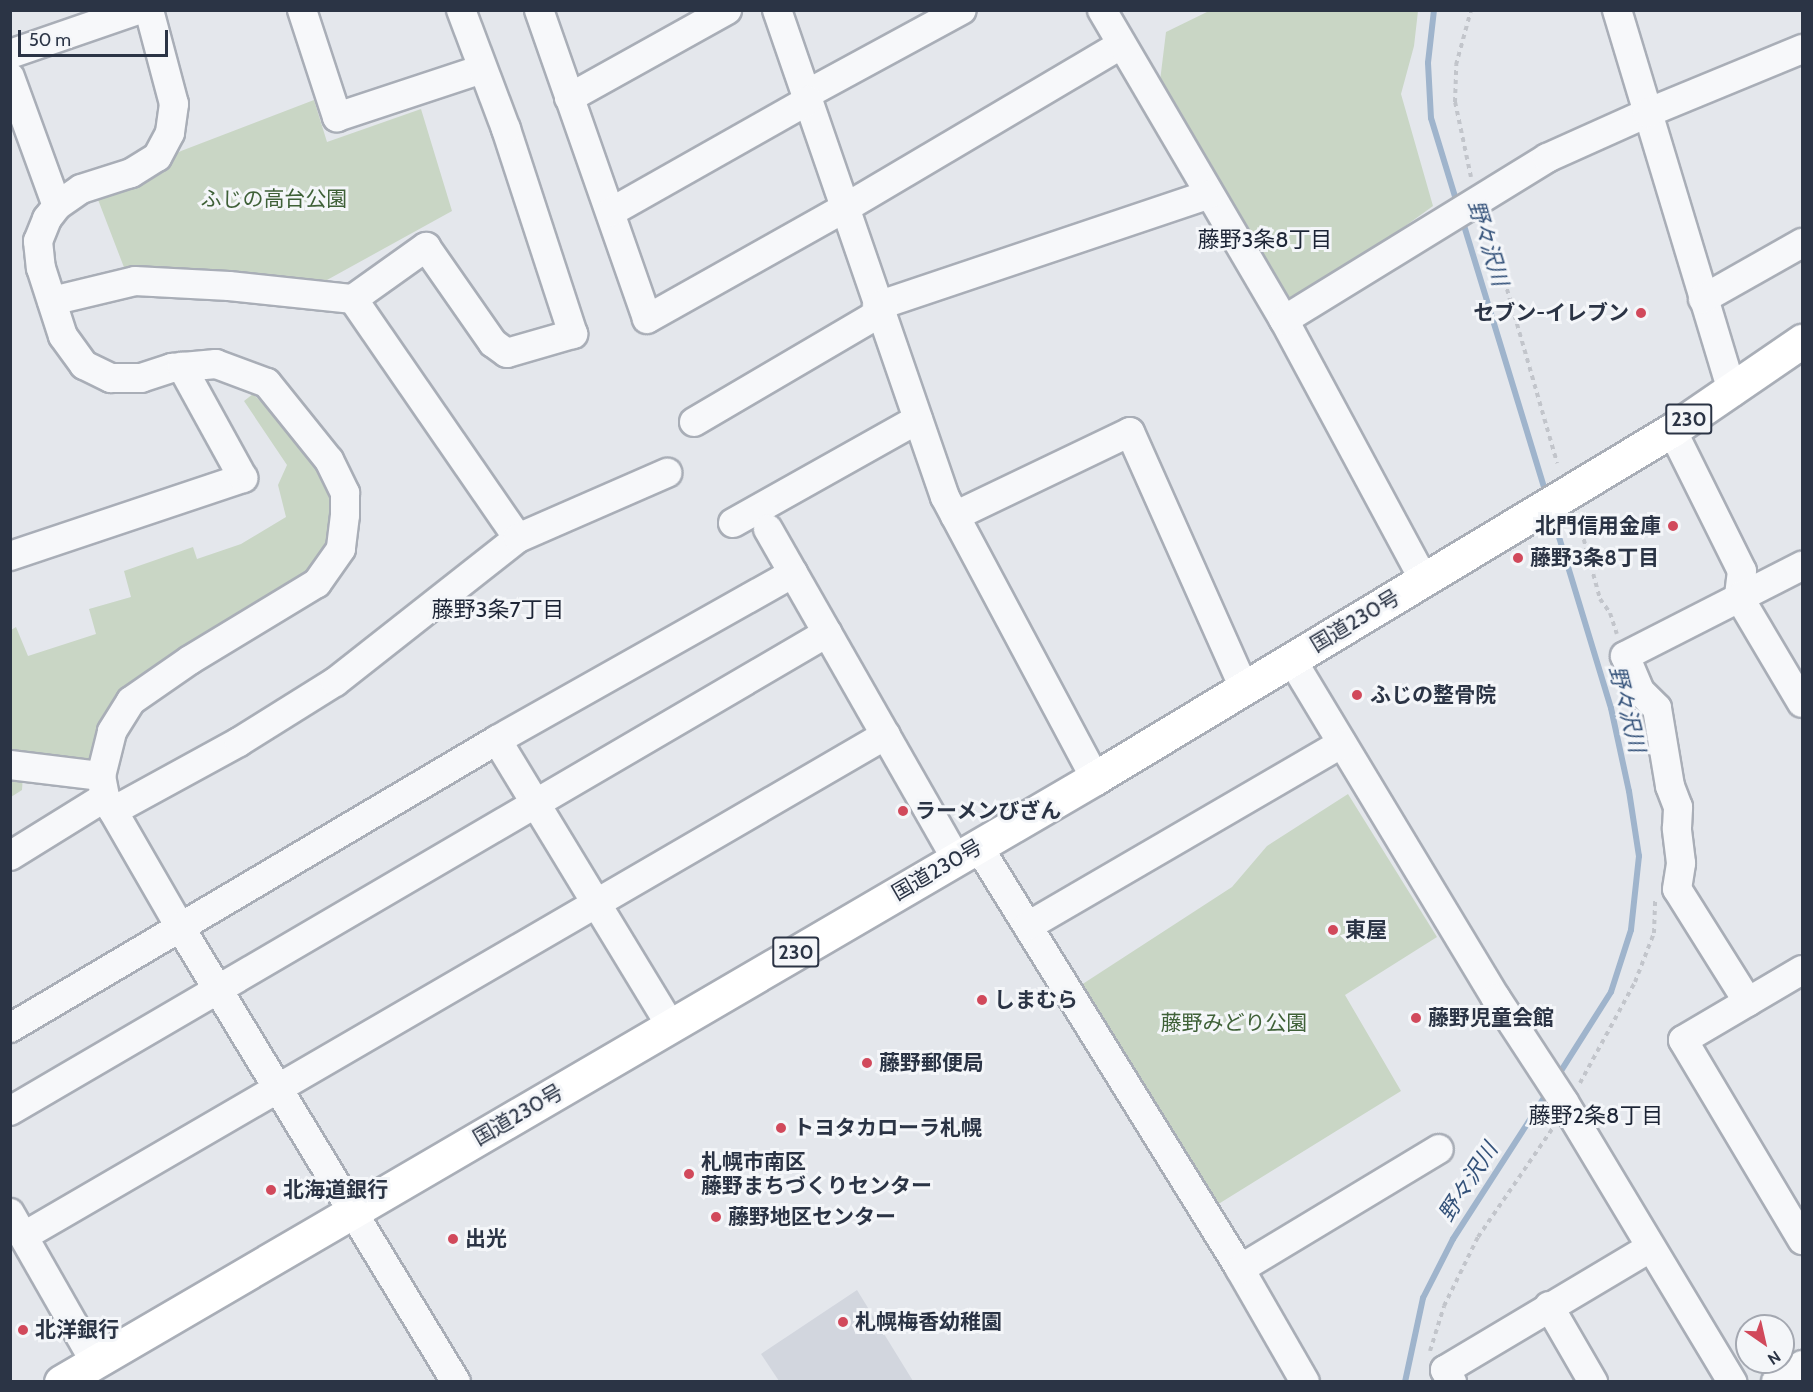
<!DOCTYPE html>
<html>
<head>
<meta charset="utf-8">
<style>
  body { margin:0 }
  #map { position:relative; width:1813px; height:1392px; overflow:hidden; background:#e4e7ec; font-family:Cabin,"Noto Sans JP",sans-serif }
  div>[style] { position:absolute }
  .built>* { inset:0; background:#d2d6de }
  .green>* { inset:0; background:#c9d6c5 }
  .stream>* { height:6px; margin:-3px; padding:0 3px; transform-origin:3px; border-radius:3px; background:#9fb4cc }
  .path>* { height:4px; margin-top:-2px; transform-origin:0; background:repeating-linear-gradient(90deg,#c2c5cb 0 4.5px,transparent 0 9px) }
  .roads { filter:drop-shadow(2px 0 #a9aeb7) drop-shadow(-2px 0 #a9aeb7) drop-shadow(0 2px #a9aeb7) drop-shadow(0 -2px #a9aeb7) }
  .minor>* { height:28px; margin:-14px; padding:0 14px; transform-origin:14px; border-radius:14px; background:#f7f8fa }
  .highway>* { height:33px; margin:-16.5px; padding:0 16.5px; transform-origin:16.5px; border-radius:16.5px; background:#fff }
  .dots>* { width:16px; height:16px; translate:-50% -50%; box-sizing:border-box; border:3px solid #f4f6f9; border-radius:50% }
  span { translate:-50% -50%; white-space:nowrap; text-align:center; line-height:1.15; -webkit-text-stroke:6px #f4f6f9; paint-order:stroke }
  .shield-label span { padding:2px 4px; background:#f4f6f9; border:2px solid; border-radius:4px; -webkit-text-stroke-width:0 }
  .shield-label { font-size:20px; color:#2b3445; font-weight:700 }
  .park-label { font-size:21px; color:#3f6138 }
  .poi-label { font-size:21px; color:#2b3445; font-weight:700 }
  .right { translate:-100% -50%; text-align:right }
  .left { translate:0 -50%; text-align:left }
  .street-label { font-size:21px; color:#2b3445 }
  .neighbourhood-label { font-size:22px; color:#1d2536 }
  .water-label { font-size:22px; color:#34527a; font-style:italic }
  .frame { position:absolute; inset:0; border:12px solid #2b3445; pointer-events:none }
  .north { position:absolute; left:1735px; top:1314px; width:60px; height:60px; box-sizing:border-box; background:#f4f6f9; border:2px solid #a4a8b1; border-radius:50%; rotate:146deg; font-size:16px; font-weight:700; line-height:24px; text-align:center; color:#2b3445 }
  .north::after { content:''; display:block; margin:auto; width:21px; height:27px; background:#d1495b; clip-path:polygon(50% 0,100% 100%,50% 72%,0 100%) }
  .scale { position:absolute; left:18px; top:30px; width:150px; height:27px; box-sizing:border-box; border:3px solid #2b3445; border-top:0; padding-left:8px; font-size:18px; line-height:21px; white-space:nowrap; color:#2b3445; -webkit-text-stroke:4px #f4f6f9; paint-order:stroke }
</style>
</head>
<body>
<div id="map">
  <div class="built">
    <i style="clip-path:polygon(857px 1290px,913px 1381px,779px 1381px,761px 1354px)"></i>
  </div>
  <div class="green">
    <i style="clip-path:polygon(1209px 11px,1418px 11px,1414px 46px,1401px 94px,1433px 206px,1357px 261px,1326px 276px,1292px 302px,1207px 168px,1160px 81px,1166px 32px)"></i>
    <i style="clip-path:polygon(314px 100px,327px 142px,421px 109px,452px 211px,327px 280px,125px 270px,97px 197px,181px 151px)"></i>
    <i style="clip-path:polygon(253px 394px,295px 434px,328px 484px,334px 514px,331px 550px,312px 576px,119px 700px,91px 769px,24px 759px,22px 790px,11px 797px,11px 630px,16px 627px,28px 656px,96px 634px,89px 609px,131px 597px,124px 571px,193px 547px,197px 559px,241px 544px,286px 517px,278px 485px,287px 465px,244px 401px)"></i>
    <i style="clip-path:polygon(1348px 794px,1437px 937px,1345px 995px,1401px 1091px,1212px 1208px,1078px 987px,1232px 887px,1267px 846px)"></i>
  </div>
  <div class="stream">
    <i style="left:1434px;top:10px;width:53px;rotate:96.5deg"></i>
    <i style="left:1428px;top:63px;width:55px;rotate:86.9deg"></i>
    <i style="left:1431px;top:118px;width:89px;rotate:73deg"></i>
    <i style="left:1462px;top:219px;width:287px;rotate:73deg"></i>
    <i style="left:1552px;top:514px;width:203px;rotate:73.1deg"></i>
    <i style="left:1611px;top:708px;width:85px;rotate:77.8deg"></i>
    <i style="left:1629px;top:791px;width:66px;rotate:81.3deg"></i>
    <i style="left:1639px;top:856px;width:74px;rotate:96.2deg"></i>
    <i style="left:1631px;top:930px;width:65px;rotate:107.9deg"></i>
    <i style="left:1611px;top:992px;width:101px;rotate:122.4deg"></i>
    <i style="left:1405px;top:1382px;width:86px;rotate:-77.9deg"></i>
    <i style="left:1423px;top:1298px;width:66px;rotate:-63deg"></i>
    <i style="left:1453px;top:1239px;width:174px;rotate:-57.2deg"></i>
  </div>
  <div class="path">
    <i style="left:1471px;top:177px;width:77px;rotate:-102deg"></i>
    <i style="left:1455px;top:102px;width:37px;rotate:-88deg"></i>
    <i style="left:1456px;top:65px;width:57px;rotate:-74.7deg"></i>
    <i style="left:1487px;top:220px;width:253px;rotate:73.9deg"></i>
    <i style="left:1579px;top:522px;width:80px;rotate:74.7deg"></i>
    <i style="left:1600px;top:599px;width:17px;rotate:54deg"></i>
    <i style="left:1610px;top:613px;width:22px;rotate:72deg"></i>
    <i style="left:1580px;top:1083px;width:115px;rotate:-61.4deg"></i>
    <i style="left:1635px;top:982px;width:53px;rotate:-68.8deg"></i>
    <i style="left:1654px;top:933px;width:35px;rotate:-88deg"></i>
    <i style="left:1430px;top:1351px;width:47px;rotate:-72.7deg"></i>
    <i style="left:1444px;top:1306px;width:77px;rotate:-63.8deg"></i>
    <i style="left:1478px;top:1237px;width:132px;rotate:-55.5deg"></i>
  </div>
  <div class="roads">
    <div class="minor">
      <i style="left:149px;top:10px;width:97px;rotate:75.1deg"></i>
      <i style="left:174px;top:104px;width:29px;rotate:98deg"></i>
      <i style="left:170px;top:133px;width:27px;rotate:118deg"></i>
      <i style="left:157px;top:157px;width:31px;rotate:148deg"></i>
      <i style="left:131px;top:173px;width:52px;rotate:162.3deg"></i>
      <i style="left:81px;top:189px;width:29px;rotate:145deg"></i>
      <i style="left:57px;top:206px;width:16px;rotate:128deg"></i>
      <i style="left:47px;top:219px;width:24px;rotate:112deg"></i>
      <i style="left:38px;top:241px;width:27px;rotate:84deg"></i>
      <i style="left:41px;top:268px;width:71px;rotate:72.1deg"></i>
      <i style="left:63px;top:336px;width:36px;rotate:54deg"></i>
      <i style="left:84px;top:365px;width:30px;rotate:26deg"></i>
      <i style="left:111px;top:378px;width:30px"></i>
      <i style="left:141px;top:378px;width:33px;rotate:-18deg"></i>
      <i style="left:172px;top:368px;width:44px;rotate:-5.2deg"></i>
      <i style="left:216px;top:364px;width:54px;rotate:20.4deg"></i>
      <i style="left:267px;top:383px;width:99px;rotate:51.2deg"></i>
      <i style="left:329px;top:460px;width:37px;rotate:64deg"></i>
      <i style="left:345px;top:493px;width:22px;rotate:90deg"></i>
      <i style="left:345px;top:515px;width:34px;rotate:97deg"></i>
      <i style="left:341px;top:549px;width:42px;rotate:125.2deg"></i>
      <i style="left:317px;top:583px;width:149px;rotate:148.8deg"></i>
      <i style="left:190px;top:660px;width:72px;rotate:145.2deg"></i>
      <i style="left:131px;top:701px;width:36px;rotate:122deg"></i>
      <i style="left:112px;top:732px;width:45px;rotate:104deg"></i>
      <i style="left:101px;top:776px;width:21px;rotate:79deg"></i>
      <i style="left:105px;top:797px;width:150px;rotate:60deg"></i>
      <i style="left:180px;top:927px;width:532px;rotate:58.76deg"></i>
      <i style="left:302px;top:10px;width:113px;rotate:71.9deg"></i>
      <i style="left:337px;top:117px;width:153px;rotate:-18.3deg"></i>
      <i style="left:539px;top:10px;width:327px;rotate:70.7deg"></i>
      <i style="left:647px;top:319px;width:227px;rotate:-29.3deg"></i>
      <i style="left:845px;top:208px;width:321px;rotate:-30.6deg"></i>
      <i style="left:777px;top:10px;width:515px;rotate:70.97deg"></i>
      <i style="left:945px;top:497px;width:319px;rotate:61.9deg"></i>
      <i style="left:1102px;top:10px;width:359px;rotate:59.6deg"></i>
      <i style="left:1284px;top:320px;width:295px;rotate:61.7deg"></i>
      <i style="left:1617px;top:10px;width:399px;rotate:73.2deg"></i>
      <i style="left:10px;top:54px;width:135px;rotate:-19deg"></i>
      <i style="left:10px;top:77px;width:137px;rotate:70deg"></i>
      <i style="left:807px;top:94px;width:176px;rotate:-28.5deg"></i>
      <i style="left:569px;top:98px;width:181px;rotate:-29.1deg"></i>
      <i style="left:611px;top:212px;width:227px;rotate:-29.5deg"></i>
      <i style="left:353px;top:299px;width:290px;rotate:55.4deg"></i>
      <i style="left:1703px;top:299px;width:114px;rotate:-29.5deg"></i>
      <i style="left:52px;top:301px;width:85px;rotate:-13.5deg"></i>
      <i style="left:135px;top:281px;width:94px;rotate:3deg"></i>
      <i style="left:229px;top:286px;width:125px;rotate:6deg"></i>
      <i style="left:353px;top:299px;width:90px;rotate:-35.5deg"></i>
      <i style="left:426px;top:247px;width:117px;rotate:55.1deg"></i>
      <i style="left:493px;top:343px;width:17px;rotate:36deg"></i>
      <i style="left:507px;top:353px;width:69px;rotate:-16.1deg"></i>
      <i style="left:573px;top:334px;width:216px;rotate:-108.1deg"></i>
      <i style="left:506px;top:129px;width:127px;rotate:-110.7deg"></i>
      <i style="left:877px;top:306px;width:350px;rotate:-18.6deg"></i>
      <i style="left:1284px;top:320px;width:309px;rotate:-31.6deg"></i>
      <i style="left:1547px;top:158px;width:110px;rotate:-24.2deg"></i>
      <i style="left:1647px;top:113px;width:168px;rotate:-22.4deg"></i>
      <i style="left:694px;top:422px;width:216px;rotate:-30.4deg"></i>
      <i style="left:1672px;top:430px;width:157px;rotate:63.6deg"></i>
      <i style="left:1742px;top:571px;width:26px;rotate:97deg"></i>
      <i style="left:1739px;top:597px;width:123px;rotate:59.3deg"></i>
      <i style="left:955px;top:516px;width:194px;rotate:-25.6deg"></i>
      <i style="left:1130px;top:432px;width:280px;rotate:66deg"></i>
      <i style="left:733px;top:523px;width:212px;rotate:-29.3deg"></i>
      <i style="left:768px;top:529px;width:380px;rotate:60.3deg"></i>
      <i style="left:10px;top:556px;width:246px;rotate:-18.5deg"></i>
      <i style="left:243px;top:478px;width:127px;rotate:-118.8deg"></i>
      <i style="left:1292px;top:660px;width:395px;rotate:58.9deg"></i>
      <i style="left:1496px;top:998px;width:124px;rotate:56.8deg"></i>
      <i style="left:1564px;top:1102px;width:327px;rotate:59deg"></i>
      <i style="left:497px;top:740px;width:335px;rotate:58.7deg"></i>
      <i style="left:10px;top:765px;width:92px;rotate:6.9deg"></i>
      <i style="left:113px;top:811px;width:144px;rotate:-28.7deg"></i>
      <i style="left:239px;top:742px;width:113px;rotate:-32deg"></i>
      <i style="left:335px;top:682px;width:233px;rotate:-38.2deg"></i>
      <i style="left:518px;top:538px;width:163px;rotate:-23.6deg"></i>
      <i style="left:978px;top:846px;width:498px;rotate:58.2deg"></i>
      <i style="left:1240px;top:1269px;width:130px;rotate:60.1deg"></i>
      <i style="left:10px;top:856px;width:112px;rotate:-31.8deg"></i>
      <i style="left:1028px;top:926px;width:363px;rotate:-30.2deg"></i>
      <i style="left:1802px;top:970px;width:138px;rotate:149.5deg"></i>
      <i style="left:1683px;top:1040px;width:233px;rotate:59.2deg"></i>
      <i style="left:1748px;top:1002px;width:133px;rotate:-122.1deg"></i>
      <i style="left:1677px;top:889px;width:26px;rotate:-81deg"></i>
      <i style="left:1681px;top:863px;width:35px;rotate:-97deg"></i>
      <i style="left:1677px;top:828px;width:21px;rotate:-87deg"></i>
      <i style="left:1678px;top:807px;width:22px;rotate:-111deg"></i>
      <i style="left:1670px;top:786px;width:79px;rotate:-99.5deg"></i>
      <i style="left:1657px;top:708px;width:24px;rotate:-135deg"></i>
      <i style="left:1640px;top:691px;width:38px;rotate:-113deg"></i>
      <i style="left:1625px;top:656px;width:199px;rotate:-27deg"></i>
      <i style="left:10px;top:1028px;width:566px;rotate:-30.6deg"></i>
      <i style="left:497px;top:740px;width:340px;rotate:-29.4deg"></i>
      <i style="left:10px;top:1111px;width:947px;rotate:-30.33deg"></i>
      <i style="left:10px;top:1213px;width:172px;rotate:60.3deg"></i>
      <i style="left:24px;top:1236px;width:997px;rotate:-30.17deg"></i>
      <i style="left:1240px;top:1269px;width:232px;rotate:-31.1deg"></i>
      <i style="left:1549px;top:1306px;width:88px;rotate:59.9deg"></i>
      <i style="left:1452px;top:1382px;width:14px;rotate:-120deg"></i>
      <i style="left:1445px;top:1370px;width:239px;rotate:-30.8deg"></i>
      <i style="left:1776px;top:1382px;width:31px;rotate:-33deg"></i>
    </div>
    <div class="highway">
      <i style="left:61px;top:1382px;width:1197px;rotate:-30.29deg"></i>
      <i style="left:1095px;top:778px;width:674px;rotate:-31.1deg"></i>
      <i style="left:1672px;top:430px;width:158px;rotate:-34.4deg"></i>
    </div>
  </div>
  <div class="dots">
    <i style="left:1641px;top:313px;background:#d1495b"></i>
    <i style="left:1673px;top:526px;background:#d1495b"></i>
    <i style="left:1518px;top:558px;background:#d1495b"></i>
    <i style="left:1357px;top:695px;background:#d1495b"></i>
    <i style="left:903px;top:811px;background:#d1495b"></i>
    <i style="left:1333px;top:930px;background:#d1495b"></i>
    <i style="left:982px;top:1000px;background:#d1495b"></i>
    <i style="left:1416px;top:1018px;background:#d1495b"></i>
    <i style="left:867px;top:1063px;background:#d1495b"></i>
    <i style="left:781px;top:1128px;background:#d1495b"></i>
    <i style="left:689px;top:1174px;background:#d1495b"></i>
    <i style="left:271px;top:1190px;background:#d1495b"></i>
    <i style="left:716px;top:1217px;background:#d1495b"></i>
    <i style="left:453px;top:1239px;background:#d1495b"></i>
    <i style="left:843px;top:1322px;background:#d1495b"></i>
    <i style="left:23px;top:1330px;background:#d1495b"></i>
  </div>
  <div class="shield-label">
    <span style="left:1689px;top:419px">230</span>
    <span style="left:796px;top:952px">230</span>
  </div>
  <div class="park-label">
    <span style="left:274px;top:199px">ふじの高台公園</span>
    <span style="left:1234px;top:1023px">藤野みどり公園</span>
  </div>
  <div class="poi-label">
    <span class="right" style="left:1629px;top:313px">セブン-イレブン</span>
    <span class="right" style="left:1661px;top:526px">北門信用金庫</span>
    <span class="left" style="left:1530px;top:558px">藤野3条8丁目</span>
    <span class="left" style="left:1370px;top:695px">ふじの整骨院</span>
    <span class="left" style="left:915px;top:811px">ラーメンびざん</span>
    <span class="left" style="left:1345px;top:930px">東屋</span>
    <span class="left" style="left:994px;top:1000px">しまむら</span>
    <span class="left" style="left:1428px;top:1018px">藤野児童会館</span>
    <span class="left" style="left:879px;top:1063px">藤野郵便局</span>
    <span class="left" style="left:793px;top:1128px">トヨタカローラ札幌</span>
    <span class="left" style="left:701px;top:1174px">札幌市南区<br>藤野まちづくりセンター</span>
    <span class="left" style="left:283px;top:1190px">北海道銀行</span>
    <span class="left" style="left:728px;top:1217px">藤野地区センター</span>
    <span class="left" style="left:465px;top:1239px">出光</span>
    <span class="left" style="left:855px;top:1322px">札幌梅香幼稚園</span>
    <span class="left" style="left:35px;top:1330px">北洋銀行</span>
  </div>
  <div class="street-label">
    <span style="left:1355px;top:621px;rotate:-31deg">国道230号</span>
    <span style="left:937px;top:870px;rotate:-30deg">国道230号</span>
    <span style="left:518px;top:1115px;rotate:-30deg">国道230号</span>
  </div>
  <div class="neighbourhood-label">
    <span style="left:1265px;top:240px">藤野3条8丁目</span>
    <span style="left:498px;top:610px">藤野3条7丁目</span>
    <span style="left:1596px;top:1116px">藤野2条8丁目</span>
  </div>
  <div class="water-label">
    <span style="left:1488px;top:243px;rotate:73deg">野々沢川</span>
    <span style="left:1627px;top:709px;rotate:76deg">野々沢川</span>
    <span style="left:1468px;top:1182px;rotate:-57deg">野々沢川</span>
  </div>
  <div class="frame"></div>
  <div class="north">N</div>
  <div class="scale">50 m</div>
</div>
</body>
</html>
